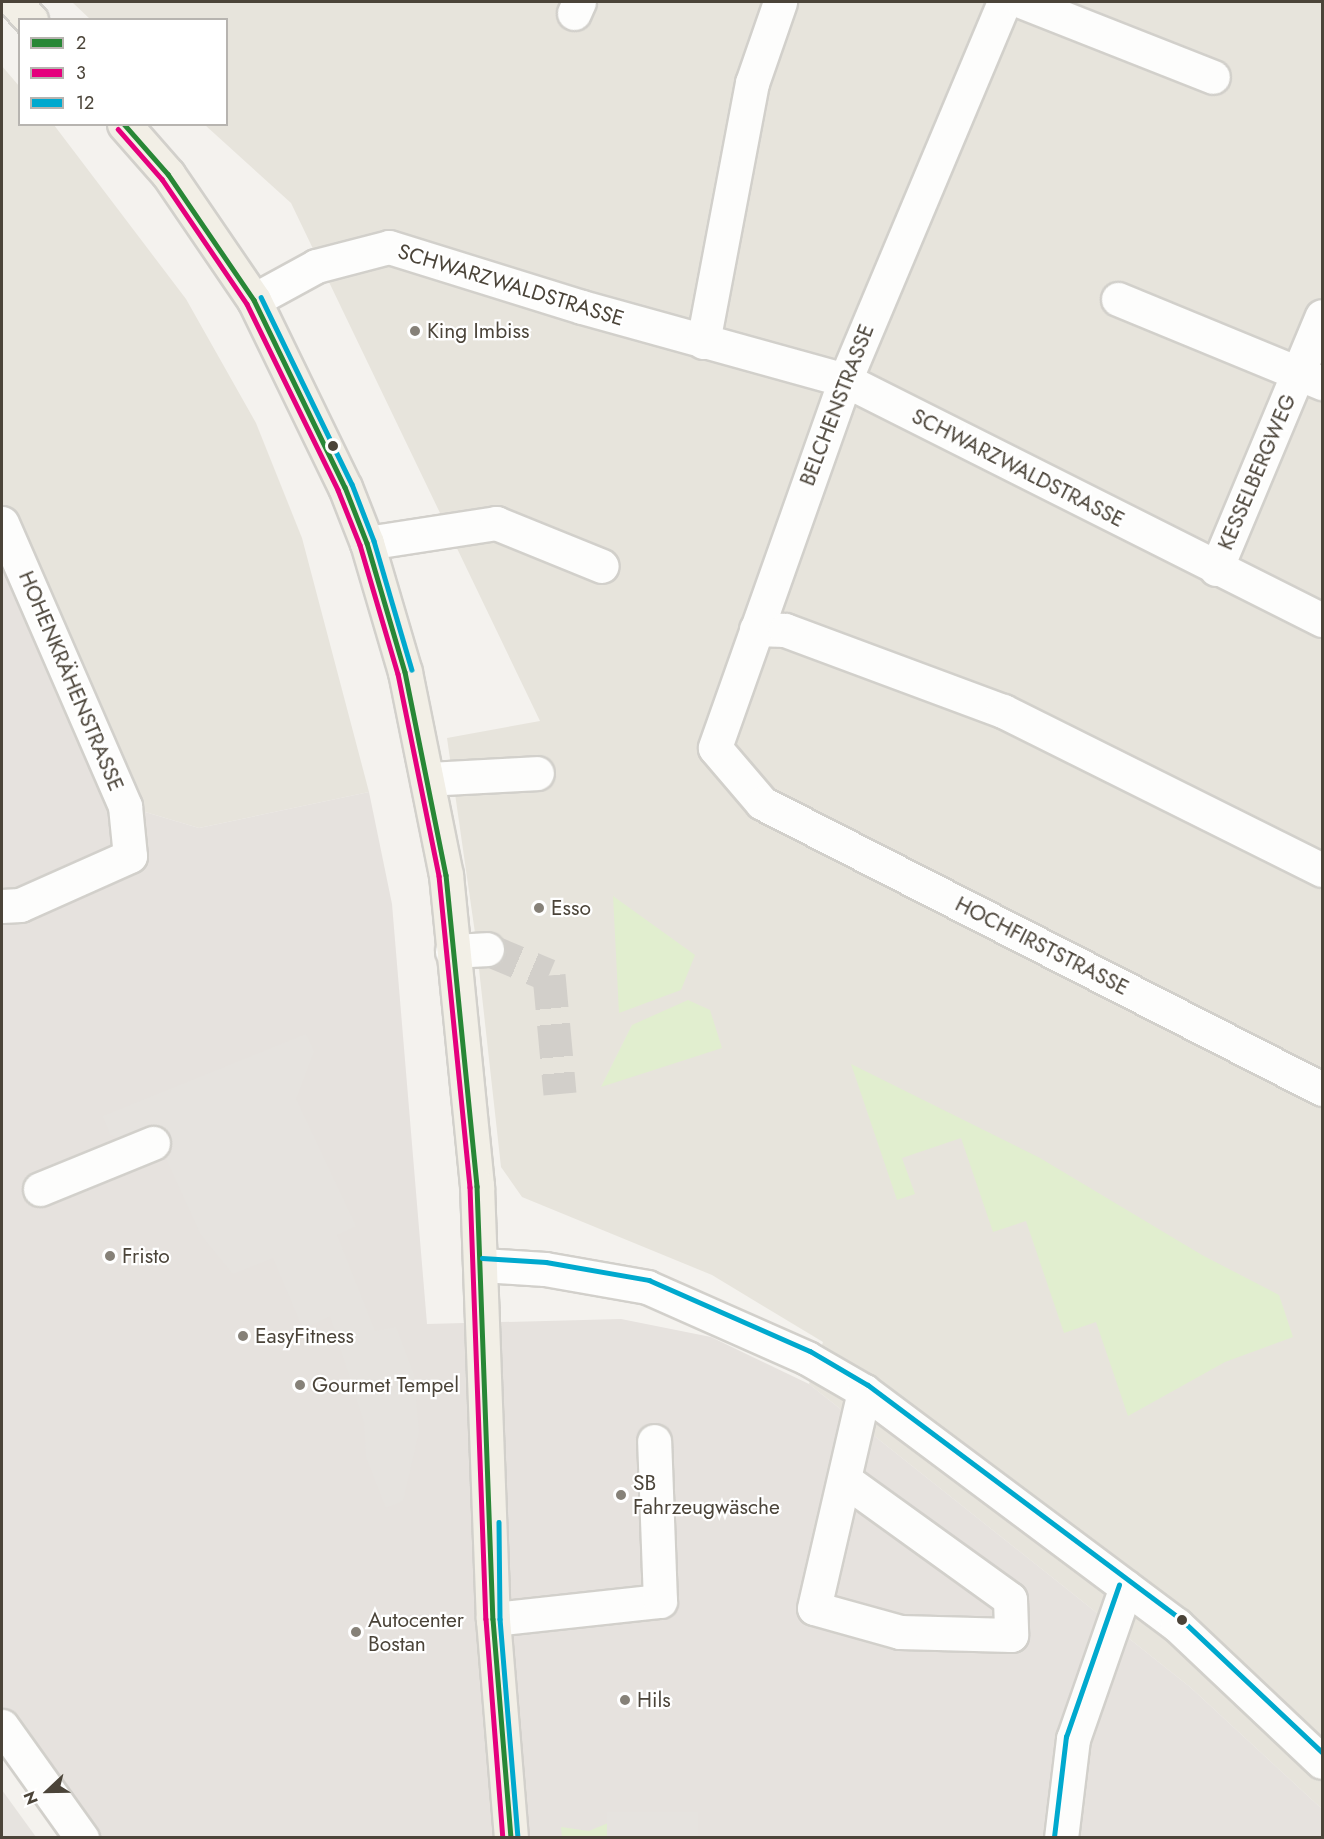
<!DOCTYPE html>
<html>
<head>
<meta charset="utf-8">
<style>
	body { margin:0 }
	#map { position:relative; width:1324px; height:1839px; overflow:hidden; background:#f4f2ee; font-family:Jost,sans-serif }
	div>[style] { position:absolute }
	.residential>* { inset:0; background:#e7e4dc }
	.industrial>* { inset:0; background:#e6e2de }
	.green>* { inset:0; background:#e1eecf }
	.parking>* { inset:0; background:#e6e3df; transform-origin:0 0 }
	.minor-tunnel>* { height:33px; margin-top:-16.5px; transform-origin:0; background:repeating-linear-gradient(90deg,#d2cfca 0 33px,transparent 0 49px) }
	.roads { filter:drop-shadow(2px 0 #d2d0cb) drop-shadow(-2px 0 #d2d0cb) drop-shadow(0 2px #d2d0cb) drop-shadow(0 -2px #d2d0cb) }
	.minor>* { height:33px; margin:-16.5px; padding:0 16.5px; transform-origin:16.5px; border-radius:16.5px; background:#fdfdfc }
	.major>* { height:33px; margin:-16.5px; padding:0 16.5px; transform-origin:16.5px; border-radius:16.5px; background:#f2efe6 }
	.bus-1>* { height:4.5px; margin:-2.25px; padding:0 2.25px; transform-origin:2.25px; border-radius:2.25px; background:#288736 }
	.bus-2>* { height:4.5px; margin:-2.25px; padding:0 2.25px; transform-origin:2.25px; border-radius:2.25px; background:#e5007d }
	.bus-3>* { height:4.5px; margin:-2.25px; padding:0 2.25px; transform-origin:2.25px; border-radius:2.25px; background:#00a9ce }
	.dots>* { width:16px; height:16px; translate:-50% -50%; box-sizing:border-box; border:3px solid #fff; border-radius:50% }
	span { translate:-50% -50%; white-space:nowrap; text-align:center; line-height:1.15; -webkit-text-stroke:4.5px #fff; paint-order:stroke }
	.street-label { font-size:21px; color:#4b4439 }
	.poi-label { font-size:21px; color:#4b4439 }
	.left { translate:0 -50%; text-align:left }
	.frame { position:absolute; inset:0; border:3px solid #4b4439; pointer-events:none }
	.legend { position:absolute; left:18px; top:18px; width:210px; height:108px; box-sizing:border-box; background:#fff; border:2px solid #b7b4b0; margin:0; padding:8px 10px; list-style:none; font-size:18px; color:#4b4439 }
	.legend li { display:flex; align-items:center; gap:12px; height:30px }
	.legend b { width:30px; border:2px solid #b7b4b0 }
	.north { position:absolute; left:18px; top:1761px; width:60px; height:60px; -webkit-text-stroke:4px #fff; paint-order:stroke; rotate:248deg; font-size:16px; font-weight:700; line-height:24px; text-align:center; color:#4b4439 }
	.north::after { content:''; display:block; margin:auto; width:21px; height:27px; background:#4b4439; clip-path:polygon(50% 0,100% 100%,50% 72%,0 100%) }
</style>
</head>
<body>
<div id="map">
	<div class="residential">
		<i style="clip-path:polygon(72px 2px,1322px 2px,1322px 1809px,1190px 1687px,809px 1384px,823px 1342px,712px 1275px,522px 1197px,501px 1167px,475px 933px,447px 738px,540px 721px,291px 203px,205px 125px,226px 124px,226px 20px,90px 19px)"></i>
		<i style="clip-path:polygon(2px 66px,19px 86px,20px 124px,54px 125px,186px 299px,256px 423px,302px 538px,369px 792px,199px 828px,125px 806px,2px 523px)"></i>
	</div>
	<div class="industrial">
		<i style="clip-path:polygon(2px 523px,125px 806px,199px 828px,369px 792px,392px 904px,427px 1324px,621px 1319px,711px 1337px,809px 1384px,1190px 1687px,1322px 1809px,1322px 1837px,72px 1837px,2px 1743px)"></i>
	</div>
	<div class="green">
		<i style="clip-path:polygon(613px 896px,695px 955px,681px 990px,619px 1013px)"></i>
		<i style="clip-path:polygon(688px 1000px,710px 1010px,722px 1048px,601px 1087px,632px 1025px)"></i>
		<i style="clip-path:polygon(851px 1064px,1040px 1158px,1202px 1255px,1279px 1295px,1293px 1337px,1225px 1362px,1128px 1416px,1096px 1322px,1064px 1333px,1026px 1221px,993px 1232px,961px 1138px,902px 1158px,915px 1194px,897px 1200px)"></i>
		<i style="clip-path:polygon(608px 1823px,608px 1837px,562px 1837px,561px 1827px,589px 1831px)"></i>
	</div>
	<div class="parking">
		<i style="clip-path:polygon(306px 1034px,314px 1051px,296px 1099px,356px 1226px,337px 1235px,375px 1331px,396px 1327px,414px 1375px,419px 1432px,403px 1501px,386px 1508px,366px 1457px,364px 1422px,330px 1316px,303px 1329px,273px 1258px,233px 1274px,201px 1235px,164px 1154px,110px 1135px,103px 1116px)"></i>
		<i style="clip-path:polygon(2px 1790px,36px 1837px,2px 1837px)"></i>
		<i style="left:698px;top:1812px;width:25px;height:91px;rotate:90deg"></i>
	</div>
	<div class="minor-tunnel">
		<i style="left:487px;top:949px;width:67px;rotate:22.8deg"></i>
		<i style="left:549px;top:975px;width:119px;rotate:84.7deg"></i>
	</div>
	<div class="roads">
		<div class="minor">
			<i style="left:1004px;top:2px;width:410px;rotate:112.8deg"></i>
			<i style="left:845px;top:380px;width:390px;rotate:109.5deg"></i>
			<i style="left:715px;top:748px;width:72px;rotate:49.5deg"></i>
			<i style="left:762px;top:803px;width:629px;rotate:27.05deg"></i>
			<i style="left:1023px;top:2px;width:204px;rotate:21.5deg"></i>
			<i style="left:574px;top:13px;width:12px;rotate:-66deg"></i>
			<i style="left:1118px;top:299px;width:221px;rotate:22.4deg"></i>
			<i style="left:254px;top:300px;width:71px;rotate:-28.7deg"></i>
			<i style="left:316px;top:266px;width:75px;rotate:-14.6deg"></i>
			<i style="left:389px;top:247px;width:202px;rotate:17.3deg"></i>
			<i style="left:582px;top:307px;width:273px;rotate:15.5deg"></i>
			<i style="left:845px;top:380px;width:534px;rotate:26.71deg"></i>
			<i style="left:703px;top:342px;width:264px;rotate:-79.3deg"></i>
			<i style="left:752px;top:83px;width:86px;rotate:-70.9deg"></i>
			<i style="left:2px;top:523px;width:309px;rotate:66.5deg"></i>
			<i style="left:125px;top:806px;width:50px;rotate:84.3deg"></i>
			<i style="left:130px;top:856px;width:120px;rotate:156deg"></i>
			<i style="left:20px;top:905px;width:18px;rotate:177deg"></i>
			<i style="left:367px;top:543px;width:131px;rotate:-8.8deg"></i>
			<i style="left:496px;top:523px;width:114px;rotate:22.1deg"></i>
			<i style="left:1216px;top:569px;width:274px;rotate:-67.3deg"></i>
			<i style="left:756px;top:629px;width:29px;rotate:2deg"></i>
			<i style="left:785px;top:630px;width:233px;rotate:20.4deg"></i>
			<i style="left:1003px;top:711px;width:356px;rotate:26.5deg"></i>
			<i style="left:427px;top:779px;width:110px;rotate:-3.1deg"></i>
			<i style="left:452px;top:951px;width:35px;rotate:-3deg"></i>
			<i style="left:40px;top:1189px;width:122px;rotate:-22.2deg"></i>
			<i style="left:482px;top:1265px;width:63px;rotate:3.6deg"></i>
			<i style="left:545px;top:1269px;width:104px;rotate:10deg"></i>
			<i style="left:647px;top:1287px;width:175px;rotate:23.9deg"></i>
			<i style="left:807px;top:1358px;width:66px;rotate:30.1deg"></i>
			<i style="left:864px;top:1391px;width:391px;rotate:36.8deg"></i>
			<i style="left:1177px;top:1625px;width:199px;rotate:43.4deg"></i>
			<i style="left:845px;top:1480px;width:203px;rotate:35.8deg"></i>
			<i style="left:1010px;top:1599px;width:36px;rotate:88deg"></i>
			<i style="left:1011px;top:1635px;width:111px;rotate:-178.5deg"></i>
			<i style="left:900px;top:1632px;width:89px;rotate:-164.4deg"></i>
			<i style="left:814px;top:1608px;width:223px;rotate:-77deg"></i>
			<i style="left:493px;top:1619px;width:168px;rotate:-6.2deg"></i>
			<i style="left:660px;top:1601px;width:160px;rotate:-92.1deg"></i>
			<i style="left:2px;top:1726px;width:138px;rotate:54.5deg"></i>
			<i style="left:1061px;top:1838px;width:100px;rotate:-83.1deg"></i>
			<i style="left:1073px;top:1739px;width:161px;rotate:-70.8deg"></i>
		</div>
		<div class="major">
			<i style="left:15px;top:2px;width:24px;rotate:48deg"></i>
			<i style="left:124px;top:124px;width:67px;rotate:48.7deg"></i>
			<i style="left:168px;top:174px;width:153px;rotate:55.7deg"></i>
			<i style="left:254px;top:300px;width:208px;rotate:64.1deg"></i>
			<i style="left:345px;top:487px;width:60px;rotate:68.6deg"></i>
			<i style="left:367px;top:543px;width:134px;rotate:73.6deg"></i>
			<i style="left:405px;top:672px;width:207px;rotate:78.6deg"></i>
			<i style="left:446px;top:875px;width:313px;rotate:84.3deg"></i>
			<i style="left:477px;top:1186px;width:433px;rotate:87.9deg"></i>
			<i style="left:493px;top:1619px;width:220px;rotate:85.3deg"></i>
		</div>
	</div>
	<div class="bus-1">
		<i style="left:124px;top:124px;width:67px;rotate:48.7deg"></i>
		<i style="left:168px;top:174px;width:153px;rotate:55.7deg"></i>
		<i style="left:254px;top:300px;width:208px;rotate:64.1deg"></i>
		<i style="left:345px;top:487px;width:60px;rotate:68.6deg"></i>
		<i style="left:367px;top:543px;width:134px;rotate:73.6deg"></i>
		<i style="left:405px;top:672px;width:207px;rotate:78.6deg"></i>
		<i style="left:446px;top:875px;width:313px;rotate:84.3deg"></i>
		<i style="left:477px;top:1186px;width:433px;rotate:87.9deg"></i>
		<i style="left:493px;top:1619px;width:220px;rotate:85.3deg"></i>
	</div>
	<div class="bus-2">
		<i style="left:118px;top:129px;width:67px;rotate:48.7deg"></i>
		<i style="left:162px;top:179px;width:151px;rotate:55.8deg"></i>
		<i style="left:247px;top:304px;width:207px;rotate:63.9deg"></i>
		<i style="left:338px;top:490px;width:59px;rotate:68.2deg"></i>
		<i style="left:360px;top:545px;width:134px;rotate:73.6deg"></i>
		<i style="left:398px;top:674px;width:206px;rotate:78.5deg"></i>
		<i style="left:439px;top:876px;width:313px;rotate:84.3deg"></i>
		<i style="left:470px;top:1187px;width:432px;rotate:87.9deg"></i>
		<i style="left:486px;top:1619px;width:220px;rotate:85.6deg"></i>
	</div>
	<div class="bus-3">
		<i style="left:261px;top:297px;width:208px;rotate:64.1deg"></i>
		<i style="left:352px;top:484px;width:61px;rotate:68.9deg"></i>
		<i style="left:374px;top:541px;width:134px;rotate:73.6deg"></i>
		<i style="left:482px;top:1258px;width:64px;rotate:3.6deg"></i>
		<i style="left:546px;top:1262px;width:105px;rotate:9.9deg"></i>
		<i style="left:649px;top:1280px;width:176px;rotate:23.8deg"></i>
		<i style="left:810px;top:1351px;width:67px;rotate:30.4deg"></i>
		<i style="left:868px;top:1385px;width:391px;rotate:36.8deg"></i>
		<i style="left:1181px;top:1619px;width:194px;rotate:43.3deg"></i>
		<i style="left:499px;top:1522px;width:97px;rotate:89.4deg"></i>
		<i style="left:500px;top:1619px;width:219px;rotate:85.3deg"></i>
		<i style="left:1054px;top:1837px;width:101px;rotate:-83.2deg"></i>
		<i style="left:1066px;top:1737px;width:161px;rotate:-70.8deg"></i>
	</div>
	<div class="dots">
		<i style="left:415px;top:331px;background:#868178"></i>
		<i style="left:333px;top:446px;background:#4b4439"></i>
		<i style="left:539px;top:908px;background:#868178"></i>
		<i style="left:110px;top:1256px;background:#868178"></i>
		<i style="left:243px;top:1336px;background:#868178"></i>
		<i style="left:300px;top:1385px;background:#868178"></i>
		<i style="left:621px;top:1495px;background:#868178"></i>
		<i style="left:1182px;top:1620px;background:#4b4439"></i>
		<i style="left:356px;top:1632px;background:#868178"></i>
		<i style="left:625px;top:1700px;background:#868178"></i>
	</div>
	<div class="street-label">
		<span style="left:511px;top:285px;rotate:17deg">SCHWARZWALDSTRASSE</span>
		<span style="left:837px;top:405px;rotate:-69deg">BELCHENSTRASSE</span>
		<span style="left:1018px;top:468px;rotate:27deg">SCHWARZWALDSTRASSE</span>
		<span style="left:1257px;top:472px;rotate:-67deg">KESSELBERGWEG</span>
		<span style="left:71px;top:681px;rotate:67deg">HOHENKRÄHENSTRASSE</span>
		<span style="left:1042px;top:946px;rotate:27deg">HOCHFIRSTSTRASSE</span>
	</div>
	<div class="poi-label">
		<span class="left" style="left:427px;top:331px">King Imbiss</span>
		<span class="left" style="left:551px;top:908px">Esso</span>
		<span class="left" style="left:122px;top:1256px">Fristo</span>
		<span class="left" style="left:255px;top:1336px">EasyFitness</span>
		<span class="left" style="left:312px;top:1385px">Gourmet Tempel</span>
		<span class="left" style="left:633px;top:1495px">SB<br>Fahrzeugwäsche</span>
		<span class="left" style="left:368px;top:1632px">Autocenter<br>Bostan</span>
		<span class="left" style="left:637px;top:1700px">Hils</span>
	</div>
	<div class="frame"></div>
	<ul class="legend">
	<li><b style="height:8px;background:#288736"></b>2</li>
	<li><b style="height:8px;background:#e5007d"></b>3</li>
	<li><b style="height:8px;background:#00a9ce"></b>12</li>
	</ul>
	<div class="north">N</div>
</div>
</body>
</html>
